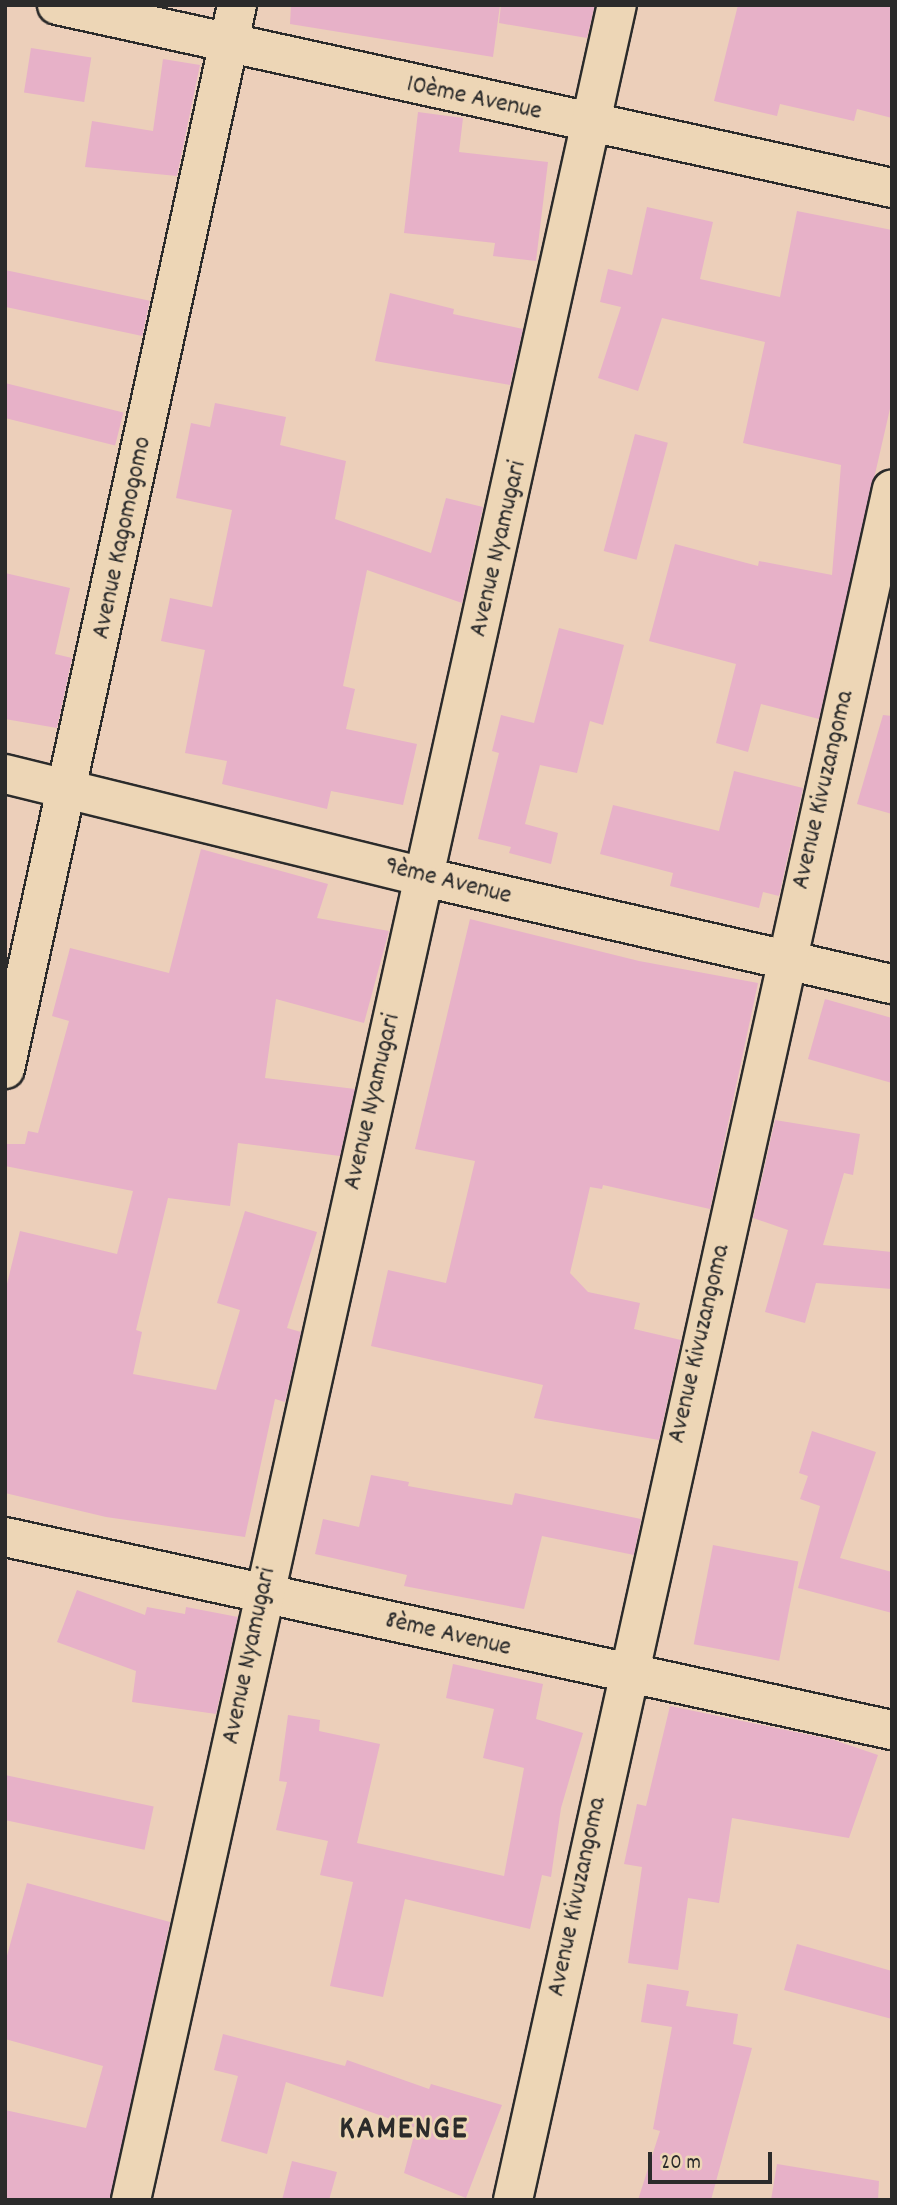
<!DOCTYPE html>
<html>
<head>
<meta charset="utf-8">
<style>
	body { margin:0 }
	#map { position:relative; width:897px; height:2205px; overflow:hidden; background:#eccfba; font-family:Dekko,sans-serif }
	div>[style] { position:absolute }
	.building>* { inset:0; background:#e7b1c8; transform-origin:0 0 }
	.roads { filter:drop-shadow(2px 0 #2b2b2b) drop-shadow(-2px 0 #2b2b2b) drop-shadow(0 2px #2b2b2b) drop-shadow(0 -2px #2b2b2b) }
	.street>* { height:38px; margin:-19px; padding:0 19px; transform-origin:19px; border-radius:19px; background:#edd6b6 }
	span { translate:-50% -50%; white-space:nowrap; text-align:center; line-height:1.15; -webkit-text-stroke:5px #edd6b6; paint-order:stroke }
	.street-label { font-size:26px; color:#2b2b2b }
	.district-label { font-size:33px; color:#2b2b2b; font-weight:700; letter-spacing:2px }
	.frame { position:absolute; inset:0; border:7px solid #2b2b2b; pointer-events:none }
	.scale { position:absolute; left:648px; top:2152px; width:124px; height:32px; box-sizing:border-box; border:4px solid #2b2b2b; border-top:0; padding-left:9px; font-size:21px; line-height:24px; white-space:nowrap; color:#2b2b2b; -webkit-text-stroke:5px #edd6b6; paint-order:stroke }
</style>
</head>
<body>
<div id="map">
	<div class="building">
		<i style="clip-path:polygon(291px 5px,500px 5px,493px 57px,290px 24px)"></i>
		<i style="clip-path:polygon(501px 5px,595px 5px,587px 38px,499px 23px)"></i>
		<i style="clip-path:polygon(738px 5px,892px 5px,892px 118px,857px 109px,854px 121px,780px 104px,777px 116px,714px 101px)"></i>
		<i style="left:31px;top:48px;width:61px;height:45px;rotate:9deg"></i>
		<i style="clip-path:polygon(163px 59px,200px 65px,177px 176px,85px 167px,92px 121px,153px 131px)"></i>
		<i style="clip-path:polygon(418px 112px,463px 118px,459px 152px,548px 162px,536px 261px,493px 256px,495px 243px,404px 233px)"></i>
		<i style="clip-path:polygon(647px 207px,713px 222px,700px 279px,780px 297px,797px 211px,892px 230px,892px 400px,819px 719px,761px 704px,748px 752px,716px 743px,736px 664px,649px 641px,675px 544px,758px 566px,759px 561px,832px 575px,841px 465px,743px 443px,765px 342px,662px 318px,638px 391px,598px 378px,621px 307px,600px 302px,608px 269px,632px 275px)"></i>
		<i style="left:5px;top:270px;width:148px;height:36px;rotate:12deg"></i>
		<i style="clip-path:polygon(390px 293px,454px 309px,453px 314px,523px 329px,510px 385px,375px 361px)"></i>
		<i style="left:5px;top:383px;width:122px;height:34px;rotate:14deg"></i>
		<i style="clip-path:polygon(215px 403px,286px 417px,280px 445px,346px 461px,335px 519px,431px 553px,446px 498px,483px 507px,462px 603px,367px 570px,343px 686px,355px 689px,346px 729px,417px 744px,403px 805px,331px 791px,327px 809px,222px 784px,227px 761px,185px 753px,205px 650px,161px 641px,170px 598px,212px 607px,232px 510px,176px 498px,191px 423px,210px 427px)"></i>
		<i style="left:635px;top:434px;width:34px;height:121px;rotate:15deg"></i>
		<i style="clip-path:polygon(5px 573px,70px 588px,55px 654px,72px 658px,57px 728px,5px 719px)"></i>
		<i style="clip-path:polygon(559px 628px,624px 645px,603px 725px,590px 721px,577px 773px,540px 765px,525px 824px,558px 833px,551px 864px,509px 853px,511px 847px,478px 839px,499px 753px,492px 751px,501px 715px,534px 723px)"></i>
		<i style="clip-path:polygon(883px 715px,892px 716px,892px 814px,857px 804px)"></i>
		<i style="clip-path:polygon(734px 771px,803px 788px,779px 896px,763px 892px,759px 908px,670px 886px,673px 873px,600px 854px,613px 805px,719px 831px)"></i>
		<i style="clip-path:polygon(201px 849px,328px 884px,317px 918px,389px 931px,364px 1023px,276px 999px,265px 1078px,355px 1089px,340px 1156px,238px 1143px,230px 1206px,168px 1198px,136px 1330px,142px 1332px,133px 1374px,216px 1390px,240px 1310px,217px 1303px,245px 1211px,317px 1232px,287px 1328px,301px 1332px,285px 1402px,275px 1399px,245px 1537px,106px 1517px,5px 1493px,5px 1292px,20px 1231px,117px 1254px,133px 1191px,5px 1166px,5px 1144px,25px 1144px,28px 1131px,38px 1133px,69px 1021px,52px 1016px,70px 948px,169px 973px)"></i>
		<i style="clip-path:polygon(470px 919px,639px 961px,758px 983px,710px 1209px,603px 1185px,602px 1189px,590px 1187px,575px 1252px,570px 1273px,588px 1292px,640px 1303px,634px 1329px,681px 1340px,659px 1440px,534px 1418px,543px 1385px,371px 1346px,388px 1270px,446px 1283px,475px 1161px,415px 1149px)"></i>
		<i style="clip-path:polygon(825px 999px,892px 1018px,892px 1083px,808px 1059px)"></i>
		<i style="clip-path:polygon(775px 1120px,860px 1134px,853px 1175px,844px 1173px,823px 1245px,892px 1252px,892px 1289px,816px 1283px,805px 1323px,765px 1312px,788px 1230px,753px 1218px)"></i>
		<i style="clip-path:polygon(812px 1431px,876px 1452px,840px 1558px,892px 1572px,892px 1613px,798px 1588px,820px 1506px,800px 1499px,808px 1476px,799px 1473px)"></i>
		<i style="clip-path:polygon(371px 1475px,409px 1482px,408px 1486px,512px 1505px,515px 1493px,641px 1519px,634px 1555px,542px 1536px,524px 1609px,404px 1586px,407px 1575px,315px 1554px,323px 1519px,359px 1527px)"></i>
		<i style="left:713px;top:1545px;width:87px;height:101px;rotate:11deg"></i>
		<i style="clip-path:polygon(77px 1590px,145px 1615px,147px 1607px,185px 1614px,186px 1607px,238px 1617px,216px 1714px,132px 1702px,136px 1671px,57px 1642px)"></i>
		<i style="clip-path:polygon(453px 1664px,543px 1684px,536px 1719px,583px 1733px,561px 1808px,551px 1877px,542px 1875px,530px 1929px,405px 1899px,383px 1997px,330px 1986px,353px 1882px,320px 1875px,328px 1841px,276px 1830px,287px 1782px,279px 1781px,288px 1715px,320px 1720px,319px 1731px,380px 1744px,357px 1843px,504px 1876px,524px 1768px,483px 1758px,494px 1709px,446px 1698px)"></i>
		<i style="clip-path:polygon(670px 1706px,834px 1740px,878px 1755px,849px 1838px,732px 1818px,719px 1903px,688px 1898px,678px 1970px,628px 1963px,642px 1867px,624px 1864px,637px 1804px,646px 1806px)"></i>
		<i style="left:5px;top:1775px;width:152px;height:44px;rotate:12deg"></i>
		<i style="clip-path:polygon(27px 1883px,170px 1922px,110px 2200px,5px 2200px,5px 2110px,86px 2128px,103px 2066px,5px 2039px,5px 1963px)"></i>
		<i style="clip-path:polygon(797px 1944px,892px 1971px,892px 2019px,784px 1990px)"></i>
		<i style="clip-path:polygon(647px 1984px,689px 1991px,686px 2006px,738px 2014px,733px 2044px,752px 2048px,711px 2200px,638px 2200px,660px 2131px,653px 2129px,672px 2027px,641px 2022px)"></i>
		<i style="clip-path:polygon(223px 2034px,345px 2066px,347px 2060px,429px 2089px,431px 2084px,502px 2105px,466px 2198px,404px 2173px,416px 2128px,286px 2082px,267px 2154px,221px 2141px,238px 2076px,214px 2070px)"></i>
		<i style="clip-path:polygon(292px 2161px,337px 2172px,329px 2200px,282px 2200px)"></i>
		<i style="clip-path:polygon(777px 2164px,879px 2181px,878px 2200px,771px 2200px)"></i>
	</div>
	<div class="roads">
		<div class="street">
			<i style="left:57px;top:5px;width:855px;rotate:12.36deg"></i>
			<i style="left:5px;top:774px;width:431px;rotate:13.8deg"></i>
			<i style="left:424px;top:877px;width:480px;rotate:12.9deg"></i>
			<i style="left:5px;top:1069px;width:1089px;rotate:-77.7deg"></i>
			<i style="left:5px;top:1537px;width:908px;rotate:12.28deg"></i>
			<i style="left:131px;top:2200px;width:2248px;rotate:-77.52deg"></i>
			<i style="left:513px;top:2200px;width:1752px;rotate:-77.51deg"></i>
		</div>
	</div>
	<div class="street-label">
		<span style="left:474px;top:99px;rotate:12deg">10ème Avenue</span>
		<span style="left:123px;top:538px;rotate:-78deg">Avenue Kagomogomo</span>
		<span style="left:499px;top:549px;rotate:-77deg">Avenue Nyamugari</span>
		<span style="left:824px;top:790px;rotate:-77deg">Avenue Kivuzangoma</span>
		<span style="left:448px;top:882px;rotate:14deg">9ème Avenue</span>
		<span style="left:373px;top:1102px;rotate:-77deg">Avenue Nyamugari</span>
		<span style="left:700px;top:1344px;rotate:-77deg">Avenue Kivuzangoma</span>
		<span style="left:448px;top:1635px;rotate:13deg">8ème Avenue</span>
		<span style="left:250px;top:1656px;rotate:-78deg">Avenue Nyamugari</span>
		<span style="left:578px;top:1897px;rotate:-78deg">Avenue Kivuzangoma</span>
	</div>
	<div class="district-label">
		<span style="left:404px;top:2131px">KAMENGE</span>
	</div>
	<div class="frame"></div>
	<div class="scale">20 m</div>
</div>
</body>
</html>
